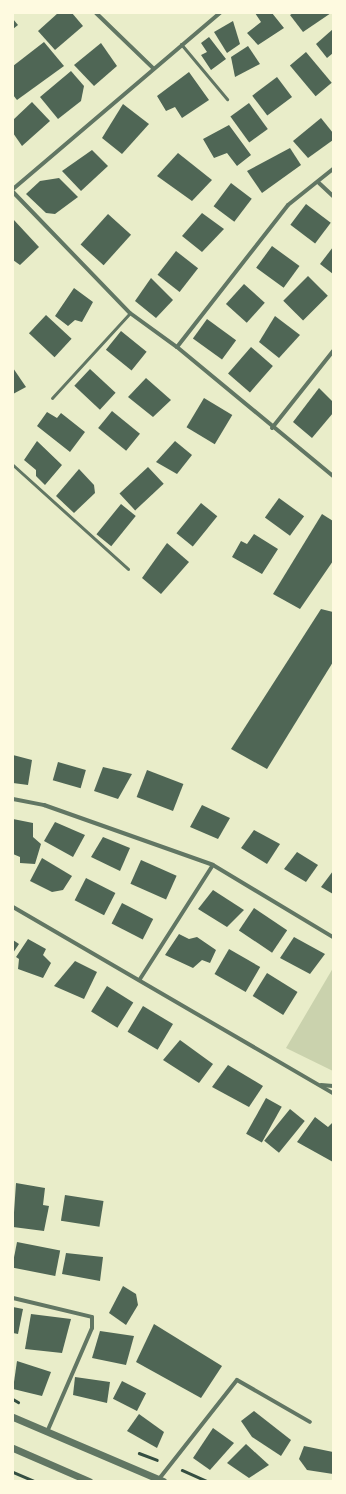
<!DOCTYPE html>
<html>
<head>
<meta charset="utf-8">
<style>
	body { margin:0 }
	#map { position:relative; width:346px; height:1494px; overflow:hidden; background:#e9edc9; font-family:Manrope,sans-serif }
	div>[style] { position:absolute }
	.green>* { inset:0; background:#cad2ad }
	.building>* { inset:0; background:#4f6655; transform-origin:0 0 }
	.path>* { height:2.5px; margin:-1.25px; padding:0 1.25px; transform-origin:1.25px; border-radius:1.25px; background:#344e41 }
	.service>* { height:3px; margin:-1.5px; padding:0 1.5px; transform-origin:1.5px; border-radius:1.5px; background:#617663 }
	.minor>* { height:4px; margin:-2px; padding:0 2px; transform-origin:2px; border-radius:2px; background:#617663 }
	.tertiary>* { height:7px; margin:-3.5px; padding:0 3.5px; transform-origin:3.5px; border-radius:3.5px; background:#617663 }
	span { translate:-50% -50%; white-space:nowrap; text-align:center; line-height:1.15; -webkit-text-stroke:4px #fefae0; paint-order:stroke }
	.frame { position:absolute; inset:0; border:14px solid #fefae0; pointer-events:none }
</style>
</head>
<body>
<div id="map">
	<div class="green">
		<i style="clip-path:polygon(333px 968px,333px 1071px,286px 1048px)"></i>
	</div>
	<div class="building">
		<i style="clip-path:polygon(58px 13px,72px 13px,83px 26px,55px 50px,38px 31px)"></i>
		<i style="clip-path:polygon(255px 13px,272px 13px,284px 28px,258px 45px,247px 33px,261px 22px)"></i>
		<i style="clip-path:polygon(293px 13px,331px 13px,303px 32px,290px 15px)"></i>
		<i style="clip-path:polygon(13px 19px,18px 25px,13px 29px)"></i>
		<i style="clip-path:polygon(233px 21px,240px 44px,227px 53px,214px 32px)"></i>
		<i style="clip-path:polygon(333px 29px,333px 53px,327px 58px,316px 44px)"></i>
		<i style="clip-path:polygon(209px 37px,226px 59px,211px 70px,201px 55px,207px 52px,201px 43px)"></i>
		<i style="clip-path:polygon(44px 42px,64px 66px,17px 100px,13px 95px,13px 66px)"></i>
		<i style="clip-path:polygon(101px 43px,117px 66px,94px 86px,74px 65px)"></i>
		<i style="clip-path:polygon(248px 46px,260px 64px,235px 77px,231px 57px)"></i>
		<i style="left:306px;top:52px;width:40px;height:21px;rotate:50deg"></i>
		<i style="clip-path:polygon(71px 71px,84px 86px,81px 101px,58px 119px,40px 97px)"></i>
		<i style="clip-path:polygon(189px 72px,209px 100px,182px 118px,175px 107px,166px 111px,157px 96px)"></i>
		<i style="left:277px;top:77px;width:25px;height:31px;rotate:53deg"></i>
		<i style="clip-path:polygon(32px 102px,50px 121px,22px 146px,13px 133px,13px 120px)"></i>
		<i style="left:249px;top:103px;width:32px;height:23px;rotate:54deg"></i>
		<i style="clip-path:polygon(123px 104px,149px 124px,122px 154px,102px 138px)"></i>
		<i style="clip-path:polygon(321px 118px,333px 133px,333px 140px,308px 158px,293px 141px)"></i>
		<i style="clip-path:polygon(229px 125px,251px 155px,237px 166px,227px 153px,214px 158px,203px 139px)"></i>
		<i style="clip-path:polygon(290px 148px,301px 165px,262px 193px,247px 171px)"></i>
		<i style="clip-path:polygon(92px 150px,108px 166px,81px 191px,62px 171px)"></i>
		<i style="clip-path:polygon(178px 153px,212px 180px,192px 201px,157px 176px)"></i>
		<i style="clip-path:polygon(59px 178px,78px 197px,55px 214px,46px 213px,26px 194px,40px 181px)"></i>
		<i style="left:231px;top:183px;width:26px;height:29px;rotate:37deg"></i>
		<i style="left:306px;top:204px;width:31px;height:26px;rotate:37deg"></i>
		<i style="clip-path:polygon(202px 213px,224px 229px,202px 252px,182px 236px)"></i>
		<i style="left:108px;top:214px;width:31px;height:41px;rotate:42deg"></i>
		<i style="clip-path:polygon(13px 219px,39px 247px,20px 265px,13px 260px)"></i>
		<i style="left:272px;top:246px;width:34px;height:27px;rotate:36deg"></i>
		<i style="clip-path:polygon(333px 247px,333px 274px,320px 264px)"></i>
		<i style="left:176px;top:251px;width:28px;height:30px;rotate:38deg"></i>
		<i style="left:308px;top:276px;width:28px;height:35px;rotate:45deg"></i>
		<i style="clip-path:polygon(151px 278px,173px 300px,156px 318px,135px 301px)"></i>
		<i style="left:244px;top:284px;width:28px;height:27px;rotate:42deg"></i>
		<i style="clip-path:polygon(74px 288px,93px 302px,82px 322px,75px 320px,68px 326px,55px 316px)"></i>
		<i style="left:46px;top:315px;width:35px;height:25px;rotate:43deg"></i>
		<i style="clip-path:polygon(275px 316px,300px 335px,279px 358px,259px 342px)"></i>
		<i style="left:207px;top:319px;width:36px;height:24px;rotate:36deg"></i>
		<i style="left:121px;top:331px;width:33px;height:24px;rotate:39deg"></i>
		<i style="left:251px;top:347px;width:29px;height:35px;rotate:41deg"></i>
		<i style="clip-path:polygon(13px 368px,26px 387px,13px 394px)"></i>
		<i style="left:90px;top:369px;width:35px;height:23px;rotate:43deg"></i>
		<i style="clip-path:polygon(146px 378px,171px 400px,153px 417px,128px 397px)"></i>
		<i style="clip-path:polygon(319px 388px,333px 402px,333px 413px,312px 438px,293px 422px)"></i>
		<i style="left:204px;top:398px;width:33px;height:34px;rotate:31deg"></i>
		<i style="left:112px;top:411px;width:36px;height:22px;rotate:39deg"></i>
		<i style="clip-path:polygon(47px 412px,57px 418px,61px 413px,85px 432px,70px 452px,37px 426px)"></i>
		<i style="clip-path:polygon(37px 441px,62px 465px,45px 485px,36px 476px,36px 470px,24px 460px)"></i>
		<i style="clip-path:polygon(175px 441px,192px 455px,177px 474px,156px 462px)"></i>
		<i style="left:148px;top:467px;width:23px;height:39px;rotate:47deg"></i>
		<i style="clip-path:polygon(79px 469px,94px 485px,95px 493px,74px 513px,56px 496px)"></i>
		<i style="left:279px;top:498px;width:31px;height:24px;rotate:36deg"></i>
		<i style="left:201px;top:503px;width:21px;height:39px;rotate:39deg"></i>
		<i style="left:121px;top:504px;width:19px;height:39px;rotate:39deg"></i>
		<i style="clip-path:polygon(322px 514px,333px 521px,333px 561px,300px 609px,273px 594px)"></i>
		<i style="clip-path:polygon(254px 534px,278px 549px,262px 574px,232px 557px,241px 541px,247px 544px)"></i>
		<i style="clip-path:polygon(167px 543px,189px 562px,161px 594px,142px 578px)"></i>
		<i style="clip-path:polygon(321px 609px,333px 612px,333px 662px,267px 769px,231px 749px)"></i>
		<i style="clip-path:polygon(13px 755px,32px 760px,28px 785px,13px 783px)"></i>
		<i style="left:58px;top:762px;width:29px;height:19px;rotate:16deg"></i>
		<i style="clip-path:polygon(103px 767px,132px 774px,118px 799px,94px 791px)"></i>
		<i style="left:147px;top:770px;width:39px;height:29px;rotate:21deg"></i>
		<i style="clip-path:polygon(202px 805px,230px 818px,218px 839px,190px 827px)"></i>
		<i style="clip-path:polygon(13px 819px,33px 823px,33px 837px,41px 844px,35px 864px,20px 863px,20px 857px,13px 854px)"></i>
		<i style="clip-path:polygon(55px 822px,85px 835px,73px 857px,44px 841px)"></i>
		<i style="clip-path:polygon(254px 830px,280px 844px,267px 864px,241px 848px)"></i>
		<i style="clip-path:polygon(103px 837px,130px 848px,120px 871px,91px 857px)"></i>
		<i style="clip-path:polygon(297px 852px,318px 865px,306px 882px,284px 869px)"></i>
		<i style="clip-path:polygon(42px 858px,72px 876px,63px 890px,52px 892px,30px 881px)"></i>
		<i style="left:141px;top:860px;width:39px;height:26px;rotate:24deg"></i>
		<i style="clip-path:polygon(333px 871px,333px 894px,321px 887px)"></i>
		<i style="left:86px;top:878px;width:33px;height:25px;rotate:27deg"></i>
		<i style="clip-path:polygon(213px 890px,244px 910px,227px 927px,198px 909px)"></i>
		<i style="left:122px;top:903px;width:35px;height:23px;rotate:27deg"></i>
		<i style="left:254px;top:908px;width:40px;height:27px;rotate:34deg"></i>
		<i style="clip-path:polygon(179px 934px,189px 939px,197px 937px,216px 950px,210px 963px,202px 960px,193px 968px,165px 955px)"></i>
		<i style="clip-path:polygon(294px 937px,325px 954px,310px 974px,280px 958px)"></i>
		<i style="clip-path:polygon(28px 939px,46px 949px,43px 955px,51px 963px,43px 978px,18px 969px,19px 959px,16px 957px)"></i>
		<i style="clip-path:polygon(13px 940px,19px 944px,13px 953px)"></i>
		<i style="left:229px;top:949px;width:36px;height:29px;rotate:30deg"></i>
		<i style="clip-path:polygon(75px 961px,97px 972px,84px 999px,54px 986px)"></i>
		<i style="left:267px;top:973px;width:36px;height:27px;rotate:32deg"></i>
		<i style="left:107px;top:986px;width:31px;height:30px;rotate:32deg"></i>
		<i style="left:143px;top:1006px;width:35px;height:30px;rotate:31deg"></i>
		<i style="clip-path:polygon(180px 1040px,213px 1064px,199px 1083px,163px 1060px)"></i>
		<i style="clip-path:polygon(228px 1065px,263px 1086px,249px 1107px,212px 1087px)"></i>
		<i style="left:266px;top:1098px;width:18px;height:41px;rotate:29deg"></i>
		<i style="left:290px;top:1109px;width:19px;height:41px;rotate:39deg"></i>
		<i style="clip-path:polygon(315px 1117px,328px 1127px,333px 1122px,333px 1162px,297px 1142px)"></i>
		<i style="clip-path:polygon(16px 1183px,45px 1188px,43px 1205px,49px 1206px,44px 1231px,13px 1227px)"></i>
		<i style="left:65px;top:1195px;width:39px;height:26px;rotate:9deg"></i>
		<i style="left:17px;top:1242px;width:44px;height:26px;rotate:11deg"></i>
		<i style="clip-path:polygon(66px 1253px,103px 1257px,100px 1281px,62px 1274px)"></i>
		<i style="clip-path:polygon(123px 1286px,136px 1294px,138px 1305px,126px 1325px,109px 1313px)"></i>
		<i style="clip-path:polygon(13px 1307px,23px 1309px,18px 1334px,13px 1333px)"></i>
		<i style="clip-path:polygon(31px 1314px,71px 1319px,62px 1353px,25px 1349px)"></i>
		<i style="clip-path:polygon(154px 1324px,222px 1366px,201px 1398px,136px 1362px)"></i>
		<i style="clip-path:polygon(100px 1331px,134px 1336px,126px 1365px,92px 1358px)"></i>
		<i style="clip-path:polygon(17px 1361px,51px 1372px,42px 1396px,13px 1389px)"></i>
		<i style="clip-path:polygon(75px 1377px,110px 1382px,107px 1403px,73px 1395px)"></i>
		<i style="left:122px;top:1381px;width:27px;height:20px;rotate:27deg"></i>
		<i style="clip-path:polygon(254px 1411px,291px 1440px,281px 1456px,252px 1437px,241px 1421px)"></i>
		<i style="clip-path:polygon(139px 1414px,164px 1432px,157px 1448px,127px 1431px)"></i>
		<i style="clip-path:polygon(213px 1428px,234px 1443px,210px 1470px,193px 1458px)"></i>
		<i style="clip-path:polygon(246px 1444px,269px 1465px,249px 1478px,227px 1463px)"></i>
		<i style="clip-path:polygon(304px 1446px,333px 1452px,333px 1474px,307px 1470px,299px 1459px)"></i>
	</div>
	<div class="path">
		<i style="left:13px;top:1399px;width:6px;rotate:31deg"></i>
		<i style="left:139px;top:1453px;width:19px;rotate:21deg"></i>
		<i style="left:182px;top:1470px;width:27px;rotate:24deg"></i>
		<i style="left:13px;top:1472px;width:23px;rotate:23deg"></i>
	</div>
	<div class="service">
		<i style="left:181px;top:44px;width:72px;rotate:50.1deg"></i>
		<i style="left:52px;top:398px;width:115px;rotate:-47.5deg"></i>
		<i style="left:13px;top:465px;width:155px;rotate:42.1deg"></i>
	</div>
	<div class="minor">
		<i style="left:96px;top:13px;width:79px;rotate:44deg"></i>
		<i style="left:319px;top:183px;width:19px;rotate:43deg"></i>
		<i style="left:13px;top:189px;width:272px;rotate:-40.4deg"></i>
		<i style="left:13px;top:192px;width:168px;rotate:46deg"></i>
		<i style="left:130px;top:313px;width:58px;rotate:35.9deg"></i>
		<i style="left:177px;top:347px;width:202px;rotate:39.6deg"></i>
		<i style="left:177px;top:347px;width:180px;rotate:-52deg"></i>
		<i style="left:288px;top:205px;width:58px;rotate:-38.7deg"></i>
		<i style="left:272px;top:428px;width:98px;rotate:-51.6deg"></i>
		<i style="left:13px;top:799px;width:32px;rotate:11deg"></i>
		<i style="left:44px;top:805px;width:179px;rotate:19.5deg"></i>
		<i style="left:213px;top:865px;width:140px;rotate:31deg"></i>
		<i style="left:13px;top:907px;width:370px;rotate:30.2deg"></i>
		<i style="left:140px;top:979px;width:135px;rotate:-57.4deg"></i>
		<i style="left:321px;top:1085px;width:12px;rotate:5deg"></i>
		<i style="left:13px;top:1298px;width:81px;rotate:13.5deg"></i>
		<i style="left:92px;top:1317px;width:11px;rotate:90deg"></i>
		<i style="left:92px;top:1328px;width:113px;rotate:113.4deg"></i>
		<i style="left:159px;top:1479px;width:126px;rotate:-51.8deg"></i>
		<i style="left:237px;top:1380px;width:84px;rotate:29.9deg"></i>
	</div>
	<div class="tertiary">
		<i style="left:13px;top:1417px;width:163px;rotate:23.1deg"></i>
		<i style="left:13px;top:1448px;width:83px;rotate:23.5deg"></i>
	</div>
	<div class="frame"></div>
</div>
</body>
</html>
